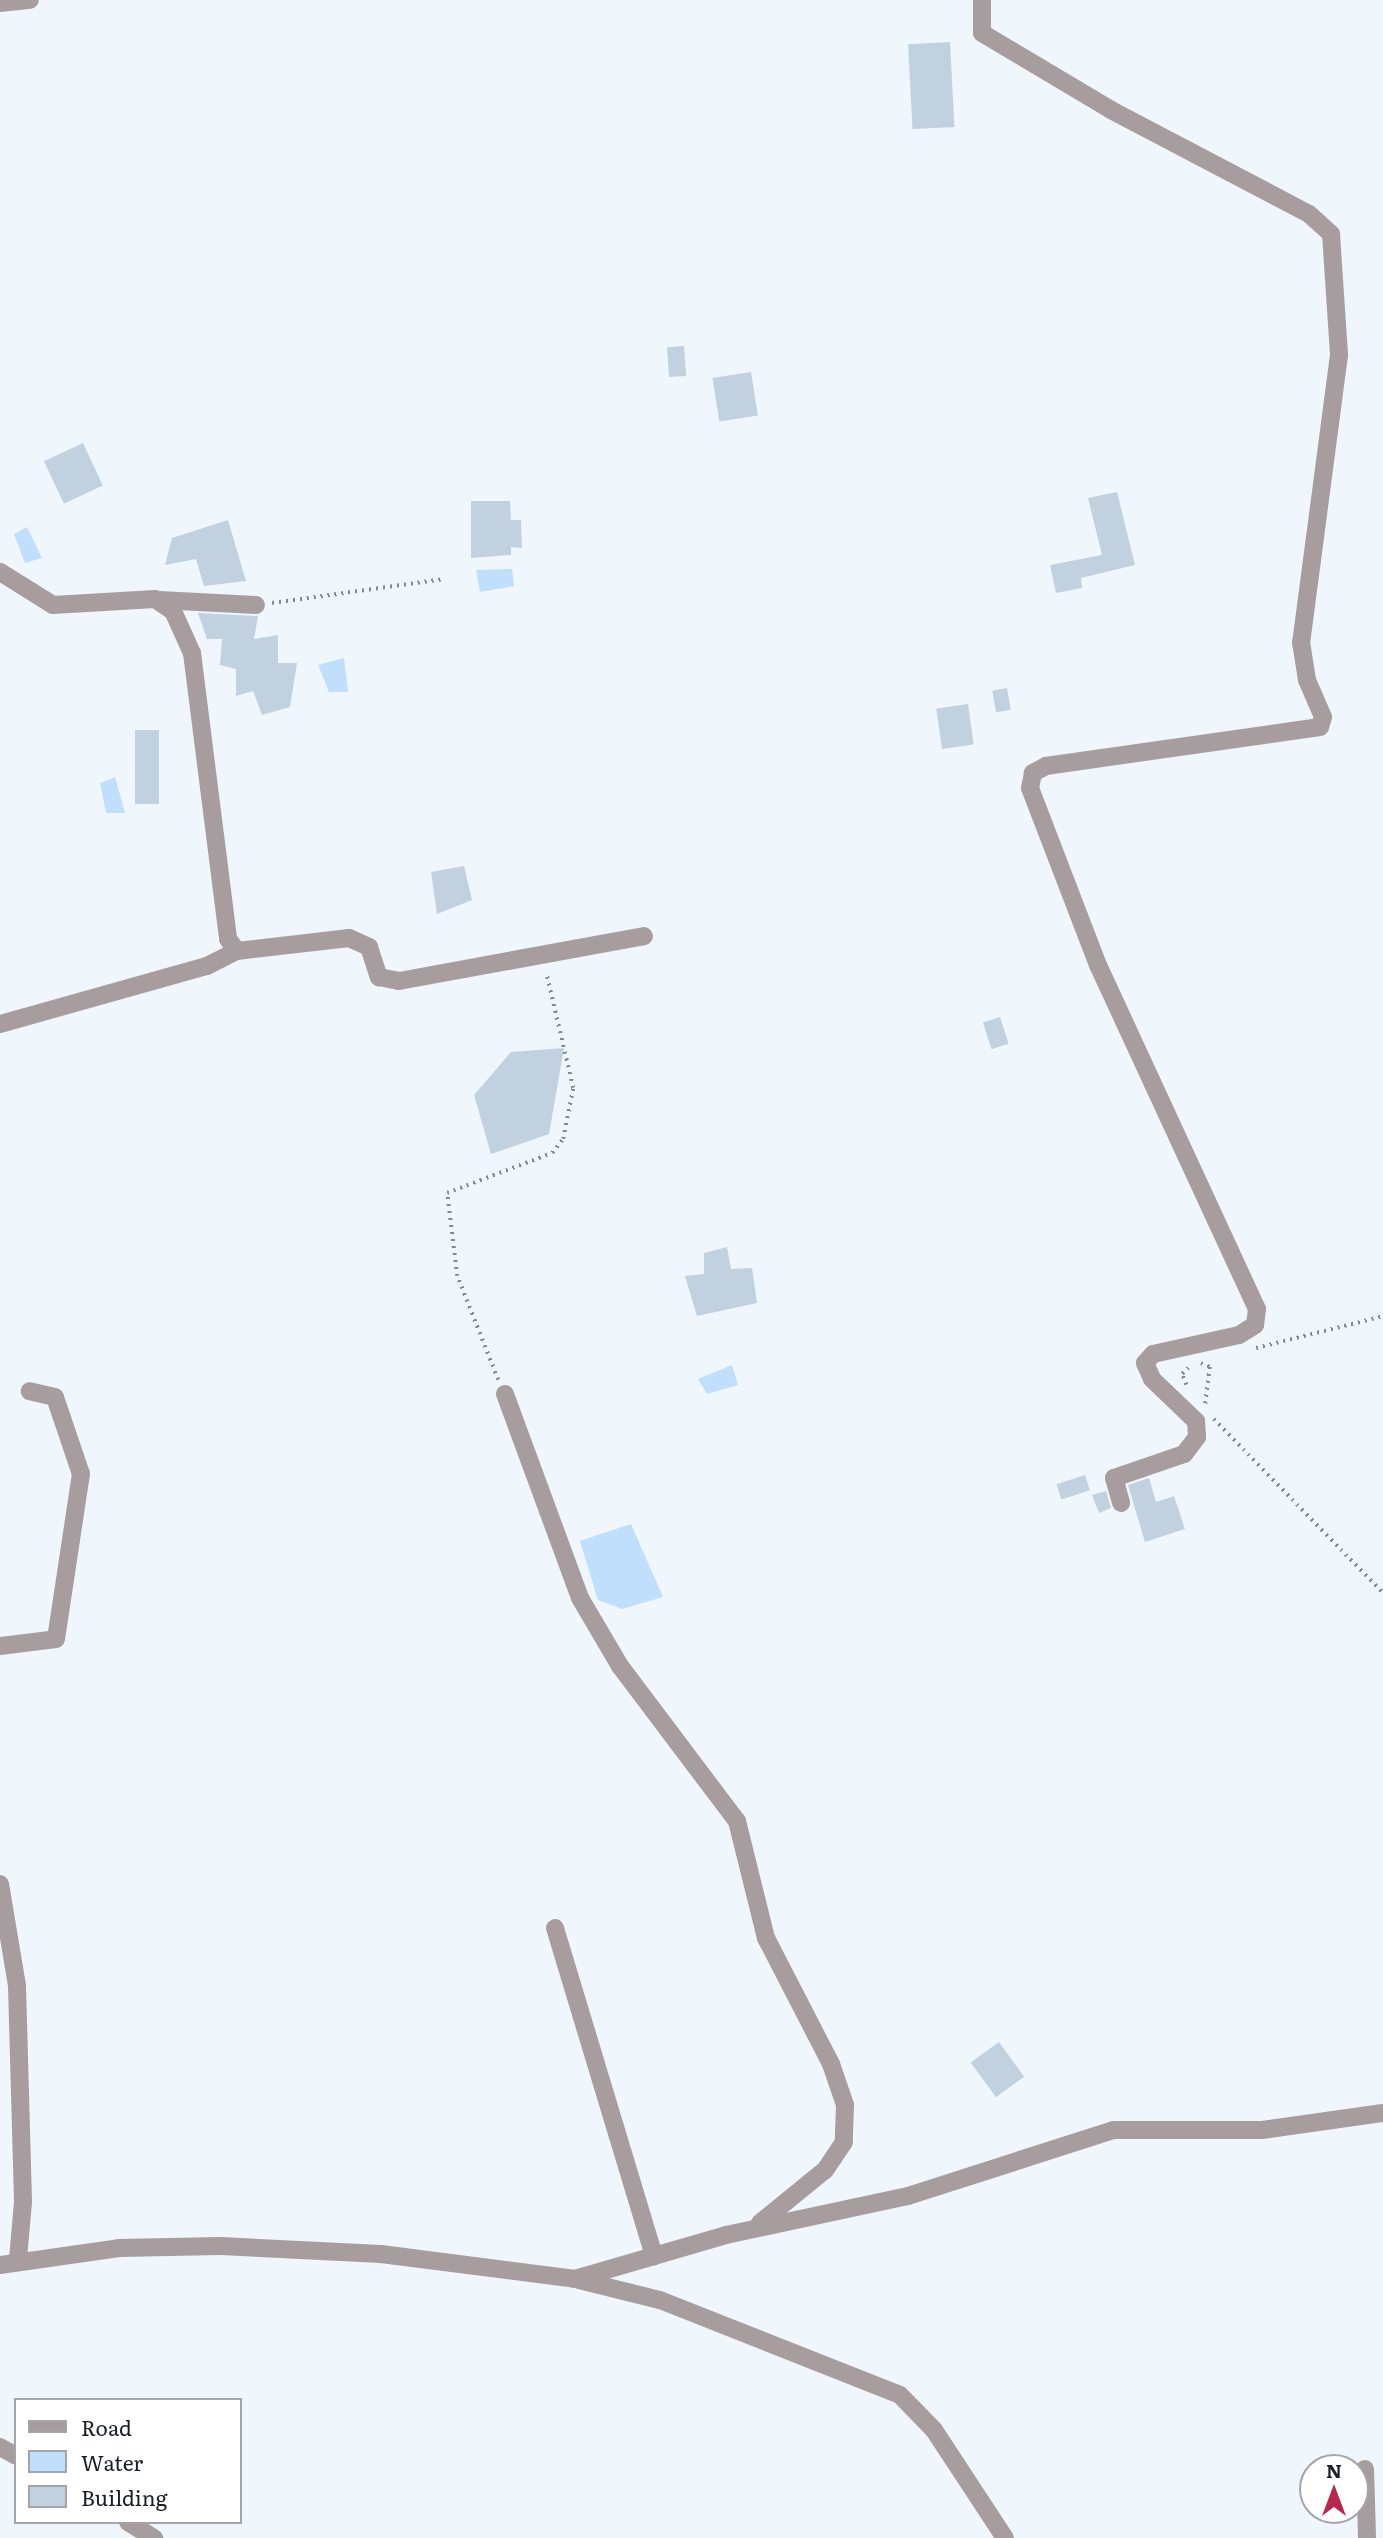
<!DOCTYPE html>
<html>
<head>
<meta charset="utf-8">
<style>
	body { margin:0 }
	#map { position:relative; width:1383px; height:2538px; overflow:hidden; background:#eff6fc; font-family:Literata,serif }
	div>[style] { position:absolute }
	.water>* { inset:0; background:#bfdffc }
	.building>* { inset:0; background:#c2d1e0; transform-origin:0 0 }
	.path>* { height:3.5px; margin-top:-1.75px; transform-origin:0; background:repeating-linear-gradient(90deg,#83898f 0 2px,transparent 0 7px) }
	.minor>* { height:18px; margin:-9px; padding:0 9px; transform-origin:9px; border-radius:9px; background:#a79d9e }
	span { translate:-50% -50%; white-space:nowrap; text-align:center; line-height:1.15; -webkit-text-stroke:6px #fff; paint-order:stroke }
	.legend { position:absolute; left:14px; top:2398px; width:228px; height:126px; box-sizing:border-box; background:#fff; border:2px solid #a3a5a8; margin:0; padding:9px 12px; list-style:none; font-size:21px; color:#1a1f25 }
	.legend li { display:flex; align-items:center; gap:14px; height:35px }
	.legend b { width:35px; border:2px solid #a3a5a8 }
	.north { position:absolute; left:1299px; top:2454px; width:70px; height:70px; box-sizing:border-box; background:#fff; border:2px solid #a3a5a8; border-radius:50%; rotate:0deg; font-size:19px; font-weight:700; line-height:28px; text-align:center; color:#1a1f25 }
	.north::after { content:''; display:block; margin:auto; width:24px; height:32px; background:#b8274e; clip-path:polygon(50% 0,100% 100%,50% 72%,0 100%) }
</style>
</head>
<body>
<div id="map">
	<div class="water">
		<i style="clip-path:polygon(27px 527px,42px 558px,25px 563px,14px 534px)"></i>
		<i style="clip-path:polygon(512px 569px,514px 586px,480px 592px,476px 570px)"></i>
		<i style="clip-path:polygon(344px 658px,348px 692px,329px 692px,318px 665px)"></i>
		<i style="clip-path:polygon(115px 777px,125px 813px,106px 813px,100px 783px)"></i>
		<i style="clip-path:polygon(732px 1365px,738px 1385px,707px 1394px,698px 1379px)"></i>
		<i style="clip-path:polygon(631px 1524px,663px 1597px,622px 1609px,598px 1600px,580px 1541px)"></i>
	</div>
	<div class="building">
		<i style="left:950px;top:42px;width:85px;height:42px;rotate:87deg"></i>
		<i style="left:684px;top:346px;width:30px;height:17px;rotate:86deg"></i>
		<i style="left:751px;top:372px;width:44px;height:39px;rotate:81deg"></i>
		<i style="left:83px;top:443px;width:47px;height:43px;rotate:65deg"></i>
		<i style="clip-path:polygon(1117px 492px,1135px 565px,1081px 578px,1082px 588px,1056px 593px,1050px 565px,1102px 555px,1088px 498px)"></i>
		<i style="clip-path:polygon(471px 501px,510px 501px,511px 520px,521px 520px,522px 548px,511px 547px,511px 555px,471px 558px)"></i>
		<i style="clip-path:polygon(228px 520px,246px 581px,204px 586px,196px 559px,165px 565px,172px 538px)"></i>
		<i style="clip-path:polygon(198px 613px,258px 616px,254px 639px,278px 635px,278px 663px,297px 663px,290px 707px,262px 715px,253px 691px,236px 696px,236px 669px,220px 665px,222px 639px,207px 639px)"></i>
		<i style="left:1007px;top:688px;width:22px;height:15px;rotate:80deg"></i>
		<i style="left:968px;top:704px;width:41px;height:32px;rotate:82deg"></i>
		<i style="left:135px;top:730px;width:24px;height:74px"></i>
		<i style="clip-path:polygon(464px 866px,472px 900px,437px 914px,431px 872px)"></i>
		<i style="left:1000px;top:1017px;width:28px;height:18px;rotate:72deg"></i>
		<i style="clip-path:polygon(564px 1048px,549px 1134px,491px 1154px,474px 1095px,511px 1052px)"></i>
		<i style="clip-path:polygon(727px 1247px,731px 1269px,752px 1268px,757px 1303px,697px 1316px,685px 1276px,704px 1274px,704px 1253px)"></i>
		<i style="left:1085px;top:1475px;width:16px;height:30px;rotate:72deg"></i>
		<i style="clip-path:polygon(1149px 1478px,1156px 1502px,1174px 1496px,1185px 1529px,1145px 1542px,1128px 1485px)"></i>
		<i style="clip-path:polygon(1106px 1491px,1111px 1508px,1099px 1513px,1092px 1495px)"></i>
		<i style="left:999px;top:2042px;width:43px;height:35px;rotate:54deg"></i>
	</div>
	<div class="path">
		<i style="left:272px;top:603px;width:174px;rotate:-7.9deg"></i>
		<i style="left:1256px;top:1348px;width:131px;rotate:-14.1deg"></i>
		<i style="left:1201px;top:1363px;width:10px;rotate:24deg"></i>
		<i style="left:1210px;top:1367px;width:38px;rotate:97deg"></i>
		<i style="left:498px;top:1380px;width:112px;rotate:-111.5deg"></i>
		<i style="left:457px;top:1276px;width:84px;rotate:-96.9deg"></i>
		<i style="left:447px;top:1193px;width:112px;rotate:-20.9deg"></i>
		<i style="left:552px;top:1153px;width:18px;rotate:-52deg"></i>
		<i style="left:563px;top:1139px;width:52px;rotate:-78.9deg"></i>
		<i style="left:573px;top:1088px;width:118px;rotate:-103.2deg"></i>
		<i style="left:1186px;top:1385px;width:12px;rotate:-110deg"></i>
		<i style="left:1182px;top:1374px;width:13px;rotate:-45deg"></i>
		<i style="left:1214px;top:1419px;width:243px;rotate:45.8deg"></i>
	</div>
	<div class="minor">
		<i style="left:982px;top:0;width:33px;rotate:90deg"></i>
		<i style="left:982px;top:33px;width:150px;rotate:30.8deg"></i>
		<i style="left:1111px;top:110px;width:224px;rotate:27.7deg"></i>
		<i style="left:1309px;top:214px;width:30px;rotate:42deg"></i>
		<i style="left:1331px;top:234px;width:121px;rotate:86.2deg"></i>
		<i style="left:1339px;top:355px;width:290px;rotate:97.5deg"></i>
		<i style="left:1301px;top:642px;width:38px;rotate:81deg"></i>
		<i style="left:1307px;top:680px;width:40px;rotate:66.6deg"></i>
		<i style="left:1323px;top:717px;width:10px;rotate:107deg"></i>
		<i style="left:1320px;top:727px;width:277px;rotate:171.9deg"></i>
		<i style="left:1046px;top:766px;width:15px;rotate:152deg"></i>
		<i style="left:1033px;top:773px;width:15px;rotate:101deg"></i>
		<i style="left:1030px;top:788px;width:190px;rotate:69deg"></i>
		<i style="left:1098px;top:965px;width:379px;rotate:65.2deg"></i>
		<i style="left:1257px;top:1309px;width:16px;rotate:97deg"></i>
		<i style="left:1255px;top:1325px;width:19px;rotate:148deg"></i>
		<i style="left:1239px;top:1335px;width:88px;rotate:167.5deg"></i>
		<i style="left:1153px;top:1354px;width:12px;rotate:132deg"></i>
		<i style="left:1145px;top:1363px;width:17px;rotate:66deg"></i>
		<i style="left:1152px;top:1379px;width:61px;rotate:43.7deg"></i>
		<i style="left:1196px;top:1421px;width:16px;rotate:86deg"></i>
		<i style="left:1197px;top:1437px;width:21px;rotate:127deg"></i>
		<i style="left:1184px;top:1454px;width:74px;rotate:161.1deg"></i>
		<i style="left:1114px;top:1478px;width:26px;rotate:74deg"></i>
		<i style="left:0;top:3px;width:30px;rotate:-6deg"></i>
		<i style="left:0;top:572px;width:62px;rotate:31.9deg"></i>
		<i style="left:53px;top:605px;width:102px;rotate:-3.4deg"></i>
		<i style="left:155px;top:599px;width:22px;rotate:34deg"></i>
		<i style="left:173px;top:611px;width:46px;rotate:65.7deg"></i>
		<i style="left:192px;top:653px;width:288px;rotate:82.8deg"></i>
		<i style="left:228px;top:939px;width:15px;rotate:53deg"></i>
		<i style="left:237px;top:951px;width:113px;rotate:-6.6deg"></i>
		<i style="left:349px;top:938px;width:22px;rotate:24deg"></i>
		<i style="left:369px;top:947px;width:32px;rotate:72deg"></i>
		<i style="left:379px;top:977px;width:20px;rotate:11deg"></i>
		<i style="left:399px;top:981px;width:249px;rotate:-10.4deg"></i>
		<i style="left:159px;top:600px;width:97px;rotate:3deg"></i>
		<i style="left:0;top:1024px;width:215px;rotate:-15.7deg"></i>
		<i style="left:207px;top:966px;width:34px;rotate:-27deg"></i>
		<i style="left:505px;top:1394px;width:217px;rotate:69.8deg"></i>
		<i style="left:580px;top:1598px;width:79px;rotate:59.5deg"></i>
		<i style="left:620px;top:1666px;width:194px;rotate:53deg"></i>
		<i style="left:737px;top:1821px;width:121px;rotate:76.1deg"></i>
		<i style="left:766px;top:1938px;width:142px;rotate:62.7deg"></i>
		<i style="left:831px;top:2064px;width:43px;rotate:71.1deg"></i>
		<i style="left:845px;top:2105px;width:37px;rotate:92deg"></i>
		<i style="left:844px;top:2142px;width:34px;rotate:124deg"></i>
		<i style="left:825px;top:2170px;width:84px;rotate:140.8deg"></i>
		<i style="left:0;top:1646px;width:56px;rotate:-7.1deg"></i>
		<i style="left:56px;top:1639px;width:167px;rotate:-81.4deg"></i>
		<i style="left:81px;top:1474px;width:81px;rotate:-108.7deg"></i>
		<i style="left:55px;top:1397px;width:26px;rotate:-167deg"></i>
		<i style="left:0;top:1884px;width:103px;rotate:80.5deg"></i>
		<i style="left:17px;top:1986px;width:216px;rotate:88.4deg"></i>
		<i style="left:23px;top:2202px;width:57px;rotate:95deg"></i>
		<i style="left:555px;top:1928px;width:343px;rotate:73.2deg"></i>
		<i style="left:0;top:2265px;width:120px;rotate:-8.1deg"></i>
		<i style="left:119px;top:2248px;width:102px;rotate:-1.1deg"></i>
		<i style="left:221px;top:2246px;width:160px;rotate:2.9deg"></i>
		<i style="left:381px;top:2254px;width:196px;rotate:7.3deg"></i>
		<i style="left:575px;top:2279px;width:157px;rotate:-16.2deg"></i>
		<i style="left:726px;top:2235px;width:186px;rotate:-12.1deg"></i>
		<i style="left:908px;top:2196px;width:215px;rotate:-17.8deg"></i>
		<i style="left:1113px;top:2130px;width:149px"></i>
		<i style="left:1262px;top:2130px;width:122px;rotate:-8deg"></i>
		<i style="left:579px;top:2280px;width:83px;rotate:13.9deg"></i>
		<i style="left:660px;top:2300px;width:258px;rotate:21.6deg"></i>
		<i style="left:900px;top:2395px;width:49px;rotate:45.8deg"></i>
		<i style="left:934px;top:2430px;width:129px;rotate:56.7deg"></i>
		<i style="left:0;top:2447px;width:18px;rotate:29deg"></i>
		<i style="left:1365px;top:2469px;width:69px;rotate:88.3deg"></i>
		<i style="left:128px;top:2522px;width:31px;rotate:32deg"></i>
	</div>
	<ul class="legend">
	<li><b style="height:9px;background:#a79d9e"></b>Road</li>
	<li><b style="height:19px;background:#bfdffc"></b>Water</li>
	<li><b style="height:19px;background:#c2d1e0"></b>Building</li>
	</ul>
	<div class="north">N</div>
</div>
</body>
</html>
